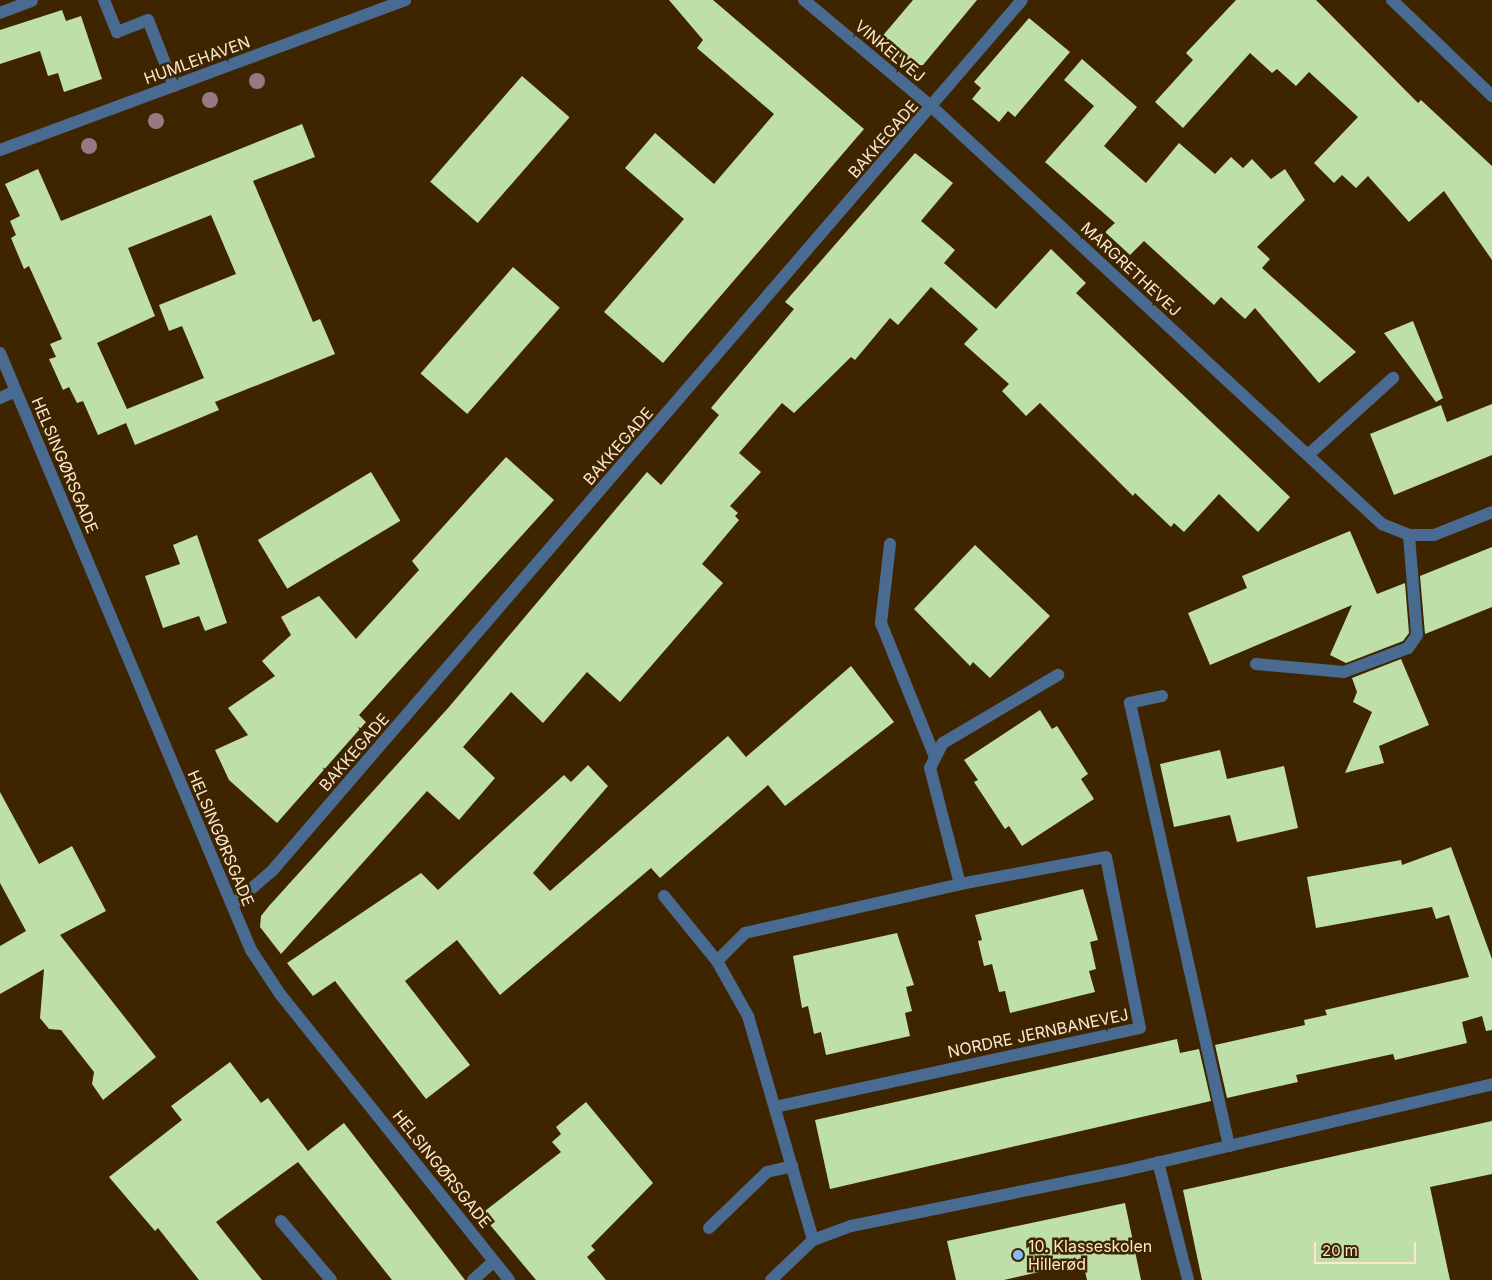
<!DOCTYPE html>
<html>
<head>
<meta charset="utf-8">
<style>
	body { margin:0 }
	#map { position:relative; width:1492px; height:1280px; overflow:hidden; background:#3e2500; font-family:Inter,sans-serif }
	div>[style] { position:absolute }
	.building>* { inset:0; background:#bfdfa9; transform-origin:0 0 }
	.minor>* { height:12px; margin:-6px; padding:0 6px; transform-origin:6px; border-radius:6px; background:#496a91 }
	.trees>* { width:16px; height:16px; margin:-8px; border-radius:50%; background:#957984 }
	.dots>* { width:14px; height:14px; translate:-50% -50%; box-sizing:border-box; border:2px solid #3e2500; border-radius:50% }
	span { translate:-50% -50%; white-space:nowrap; text-align:center; line-height:1.15; -webkit-text-stroke:5px #3e2500; paint-order:stroke }
	.street-label { font-size:16px; color:#fce8cf }
	.poi-label { font-size:16px; color:#fce8cf }
	.left { translate:0 -50%; text-align:left }
	.scale { position:absolute; left:1314px; top:1242px; width:102px; height:22px; box-sizing:border-box; border:2px solid #fce8cf; border-top:0; padding-left:6px; font-size:15px; line-height:18px; white-space:nowrap; color:#fce8cf; -webkit-text-stroke:4px #3e2500; paint-order:stroke }
</style>
</head>
<body>
<div id="map">
	<div class="building">
		<i style="clip-path:polygon(669px 0,713px 0,864px 129px,663px 363px,604px 312px,684px 219px,625px 168px,655px 133px,714px 184px,774px 114px,697px 48px,703px 40px)"></i>
		<i style="clip-path:polygon(913px 0,977px 0,923px 65px,910px 66px,880px 39px)"></i>
		<i style="clip-path:polygon(1236px 0,1316px 0,1418px 103px,1421px 100px,1492px 166px,1492px 260px,1444px 191px,1409px 222px,1368px 176px,1356px 188px,1342px 175px,1334px 183px,1314px 163px,1358px 117px,1309px 72px,1296px 86px,1277px 69px,1272px 73px,1250px 53px,1183px 128px,1155px 102px,1193px 60px,1186px 53px)"></i>
		<i style="clip-path:polygon(62px 10px,66px 21px,81px 16px,102px 79px,64px 92px,58px 73px,48px 76px,40px 51px,0 64px,0 30px)"></i>
		<i style="clip-path:polygon(1029px 18px,1070px 52px,1015px 117px,1008px 111px,999px 122px,972px 99px,981px 88px,974px 82px)"></i>
		<i style="clip-path:polygon(1082px 59px,1137px 107px,1104px 146px,1146px 183px,1179px 143px,1215px 174px,1231px 157px,1243px 168px,1252px 159px,1271px 179px,1285px 169px,1305px 200px,1257px 247px,1270px 259px,1262px 268px,1356px 352px,1319px 383px,1255px 308px,1245px 319px,1221px 297px,1214px 305px,1144px 241px,1130px 255px,1105px 232px,1115px 223px,1045px 162px,1094px 106px,1064px 80px)"></i>
		<i style="left:522px;top:76px;width:63px;height:140px;rotate:41deg"></i>
		<i style="clip-path:polygon(evenodd,302px 124px,315px 157px,253px 181px,313px 322px,320px 319px,335px 354px,215px 402px,219px 410px,135px 445px,126px 423px,98px 435px,83px 401px,77px 403px,69px 387px,63px 390px,49px 359px,56px 357px,50px 344px,62px 339px,29px 266px,24px 269px,11px 238px,16px 235px,10px 221px,20px 216px,5px 184px,38px 169px,61px 221px,302px 124px,211px 215px,236px 274px,159px 305px,169px 331px,182px 326px,204px 378px,127px 409px,97px 343px,155px 316px,128px 248px,211px 215px)"></i>
		<i style="clip-path:polygon(915px 153px,953px 183px,921px 221px,955px 250px,944px 263px,996px 309px,1051px 249px,1086px 283px,1076px 293px,1290px 497px,1258px 532px,1219px 494px,1184px 532px,1174px 523px,1171px 527px,1135px 493px,1133px 496px,1040px 403px,1026px 416px,1002px 391px,1009px 384px,964px 344px,978px 329px,931px 287px,898px 325px,890px 318px,855px 360px,851px 357px,794px 413px,782px 403px,739px 453px,761px 472px,730px 506px,738px 513px,735px 516px,739px 520px,702px 564px,723px 583px,620px 702px,587px 672px,543px 723px,511px 692px,463px 747px,495px 778px,459px 820px,427px 791px,281px 954px,260px 927px,261px 916px,269px 906px,449px 707px,647px 472px,661px 485px,719px 415px,711px 408px,794px 309px,785px 302px)"></i>
		<i style="left:513px;top:267px;width:62px;height:141px;rotate:41deg"></i>
		<i style="clip-path:polygon(1413px 321px,1443px 398px,1436px 402px,1384px 333px)"></i>
		<i style="clip-path:polygon(1492px 404px,1492px 455px,1394px 495px,1370px 434px,1441px 405px,1447px 422px)"></i>
		<i style="clip-path:polygon(506px 457px,554px 500px,359px 715px,366px 722px,277px 823px,229px 780px,215px 750px,248px 735px,228px 708px,275px 676px,262px 661px,291px 635px,281px 617px,319px 596px,356px 639px,419px 570px,412px 561px)"></i>
		<i style="left:371px;top:472px;width:57px;height:132px;rotate:59deg"></i>
		<i style="clip-path:polygon(1350px 531px,1377px 594px,1405px 583px,1409px 633px,1403px 641px,1346px 663px,1330px 655px,1352px 605px,1210px 665px,1188px 613px,1247px 588px,1242px 576px)"></i>
		<i style="clip-path:polygon(197px 535px,227px 623px,205px 631px,199px 616px,163px 628px,145px 576px,180px 564px,173px 545px)"></i>
		<i style="clip-path:polygon(975px 545px,1050px 616px,990px 678px,973px 662px,970px 666px,914px 609px)"></i>
		<i style="clip-path:polygon(1492px 547px,1492px 607px,1425px 634px,1420px 576px)"></i>
		<i style="clip-path:polygon(1401px 659px,1429px 725px,1379px 746px,1384px 763px,1345px 773px,1372px 712px,1353px 702px,1357px 692px,1352px 678px)"></i>
		<i style="clip-path:polygon(851px 666px,894px 722px,785px 806px,768px 785px,660px 878px,651px 868px,500px 995px,457px 940px,405px 981px,470px 1065px,426px 1099px,335px 981px,313px 996px,287px 963px,421px 873px,438px 890px,564px 775px,571px 782px,588px 765px,608px 786px,533px 873px,550px 891px,728px 736px,746px 757px)"></i>
		<i style="clip-path:polygon(1040px 710px,1052px 729px,1057px 726px,1088px 774px,1081px 779px,1094px 799px,1022px 846px,1009px 826px,1005px 829px,974px 782px,978px 780px,964px 760px)"></i>
		<i style="clip-path:polygon(1220px 750px,1227px 779px,1284px 766px,1298px 828px,1237px 842px,1230px 815px,1174px 827px,1160px 764px)"></i>
		<i style="clip-path:polygon(0 792px,39px 864px,72px 846px,106px 911px,60px 935px,156px 1057px,103px 1100px,92px 1084px,94px 1072px,61px 1030px,49px 1029px,40px 1018px,44px 969px,0 994px,0 946px,26px 931px,0 883px)"></i>
		<i style="clip-path:polygon(1451px 847px,1492px 959px,1492px 1030px,1486px 1031px,1482px 1016px,1462px 1022px,1467px 1043px,1395px 1060px,1393px 1054px,1296px 1075px,1298px 1082px,1227px 1098px,1215px 1045px,1305px 1025px,1304px 1020px,1327px 1015px,1325px 1010px,1469px 977px,1449px 915px,1436px 919px,1432px 907px,1316px 928px,1307px 877px,1401px 860px,1402px 865px)"></i>
		<i style="clip-path:polygon(1083px 889px,1098px 940px,1090px 942px,1096px 969px,1089px 971px,1095px 992px,1010px 1013px,1005px 991px,999px 992px,992px 964px,984px 966px,978px 941px,982px 940px,975px 915px)"></i>
		<i style="clip-path:polygon(897px 933px,914px 985px,906px 987px,912px 1011px,905px 1013px,910px 1036px,826px 1055px,821px 1032px,814px 1034px,808px 1006px,802px 1008px,793px 956px)"></i>
		<i style="clip-path:polygon(1177px 1039px,1180px 1053px,1199px 1049px,1211px 1101px,830px 1189px,815px 1120px)"></i>
		<i style="clip-path:polygon(230px 1062px,261px 1103px,268px 1098px,308px 1151px,344px 1123px,465px 1280px,392px 1280px,298px 1162px,216px 1222px,262px 1280px,199px 1280px,158px 1228px,155px 1231px,109px 1177px,182px 1120px,171px 1106px)"></i>
		<i style="clip-path:polygon(586px 1102px,653px 1183px,591px 1246px,595px 1250px,587px 1257px,606px 1280px,536px 1280px,481px 1214px,561px 1152px,552px 1142px,561px 1134px,556px 1127px)"></i>
		<i style="clip-path:polygon(1492px 1121px,1492px 1174px,1430px 1187px,1450px 1280px,1202px 1280px,1183px 1190px)"></i>
		<i style="clip-path:polygon(1125px 1203px,1141px 1280px,1087px 1280px,1083px 1262px,1004px 1280px,956px 1280px,947px 1241px)"></i>
	</div>
	<div class="minor">
		<i style="left:104px;top:0;width:35px;rotate:68deg"></i>
		<i style="left:117px;top:32px;width:33px;rotate:-21deg"></i>
		<i style="left:148px;top:20px;width:71px;rotate:68.5deg"></i>
		<i style="left:804px;top:0;width:167px;rotate:39.9deg"></i>
		<i style="left:932px;top:107px;width:614px;rotate:42.82deg"></i>
		<i style="left:1382px;top:524px;width:29px;rotate:22deg"></i>
		<i style="left:1409px;top:535px;width:25px"></i>
		<i style="left:1434px;top:535px;width:62px;rotate:-21.6deg"></i>
		<i style="left:1392px;top:0;width:139px;rotate:43.8deg"></i>
		<i style="left:0;top:13px;width:34px;rotate:-21deg"></i>
		<i style="left:0;top:150px;width:432px;rotate:-20.3deg"></i>
		<i style="left:0;top:353px;width:648px;rotate:67.2deg"></i>
		<i style="left:251px;top:950px;width:53px;rotate:56.6deg"></i>
		<i style="left:280px;top:994px;width:366px;rotate:51.3deg"></i>
		<i style="left:0;top:398px;width:17px;rotate:-24deg"></i>
		<i style="left:1308px;top:455px;width:115px;rotate:-42.2deg"></i>
		<i style="left:890px;top:544px;width:80px;rotate:96.5deg"></i>
		<i style="left:881px;top:623px;width:144px;rotate:68.1deg"></i>
		<i style="left:1256px;top:664px;width:88px;rotate:5.2deg"></i>
		<i style="left:1344px;top:672px;width:68px;rotate:-20.6deg"></i>
		<i style="left:1408px;top:648px;width:16px;rotate:-55deg"></i>
		<i style="left:1417px;top:635px;width:100px;rotate:-94.6deg"></i>
		<i style="left:1162px;top:696px;width:33px;rotate:168deg"></i>
		<i style="left:1130px;top:703px;width:454px;rotate:77.4deg"></i>
		<i style="left:960px;top:884px;width:120px;rotate:-104.5deg"></i>
		<i style="left:930px;top:768px;width:28px;rotate:-63deg"></i>
		<i style="left:943px;top:743px;width:134px;rotate:-30.6deg"></i>
		<i style="left:664px;top:896px;width:84px;rotate:50.8deg"></i>
		<i style="left:717px;top:961px;width:63px;rotate:60.6deg"></i>
		<i style="left:748px;top:1016px;width:233px;rotate:73.8deg"></i>
		<i style="left:232px;top:905px;width:52px;rotate:-40.4deg"></i>
		<i style="left:272px;top:871px;width:1149px;rotate:-49.27deg"></i>
		<i style="left:717px;top:961px;width:40px;rotate:-45deg"></i>
		<i style="left:745px;top:933px;width:221px;rotate:-12.8deg"></i>
		<i style="left:960px;top:884px;width:148px;rotate:-10.5deg"></i>
		<i style="left:1106px;top:857px;width:174px;rotate:78.8deg"></i>
		<i style="left:1140px;top:1028px;width:373px;rotate:167.8deg"></i>
		<i style="left:1158px;top:1162px;width:122px;rotate:75.7deg"></i>
		<i style="left:281px;top:1221px;width:77px;rotate:49.7deg"></i>
		<i style="left:709px;top:1228px;width:81px;rotate:-44deg"></i>
		<i style="left:767px;top:1172px;width:26px;rotate:-13deg"></i>
		<i style="left:473px;top:1280px;width:28px;rotate:-42deg"></i>
		<i style="left:771px;top:1280px;width:58px;rotate:-43.6deg"></i>
		<i style="left:813px;top:1240px;width:40px;rotate:-20.2deg"></i>
		<i style="left:851px;top:1226px;width:277px;rotate:-11.5deg"></i>
		<i style="left:1122px;top:1171px;width:380px;rotate:-13.2deg"></i>
	</div>
	<div class="trees">
		<i style="left:257px;top:81px"></i>
		<i style="left:210px;top:100px"></i>
		<i style="left:156px;top:121px"></i>
		<i style="left:89px;top:146px"></i>
	</div>
	<div class="dots">
		<i style="left:1018px;top:1255px;background:#85bbfb"></i>
	</div>
	<div class="street-label">
		<span style="left:890px;top:51px;rotate:40deg">VINKELVEJ</span>
		<span style="left:197px;top:60px;rotate:-20deg">HUMLEHAVEN</span>
		<span style="left:883px;top:139px;rotate:-49deg">BAKKEGADE</span>
		<span style="left:1131px;top:269px;rotate:43deg">MARGRETHEVEJ</span>
		<span style="left:618px;top:446px;rotate:-49deg">BAKKEGADE</span>
		<span style="left:65px;top:465px;rotate:67deg">HELSINGØRSGADE</span>
		<span style="left:354px;top:752px;rotate:-49deg">BAKKEGADE</span>
		<span style="left:221px;top:838px;rotate:67deg">HELSINGØRSGADE</span>
		<span style="left:1038px;top:1033px;rotate:-12deg">NORDRE JERNBANEVEJ</span>
		<span style="left:442px;top:1169px;rotate:51deg">HELSINGØRSGADE</span>
	</div>
	<div class="poi-label">
		<span class="left" style="left:1028px;top:1255px">10. Klasseskolen<br>Hillerød</span>
	</div>
	<div class="scale">20 m</div>
</div>
</body>
</html>
